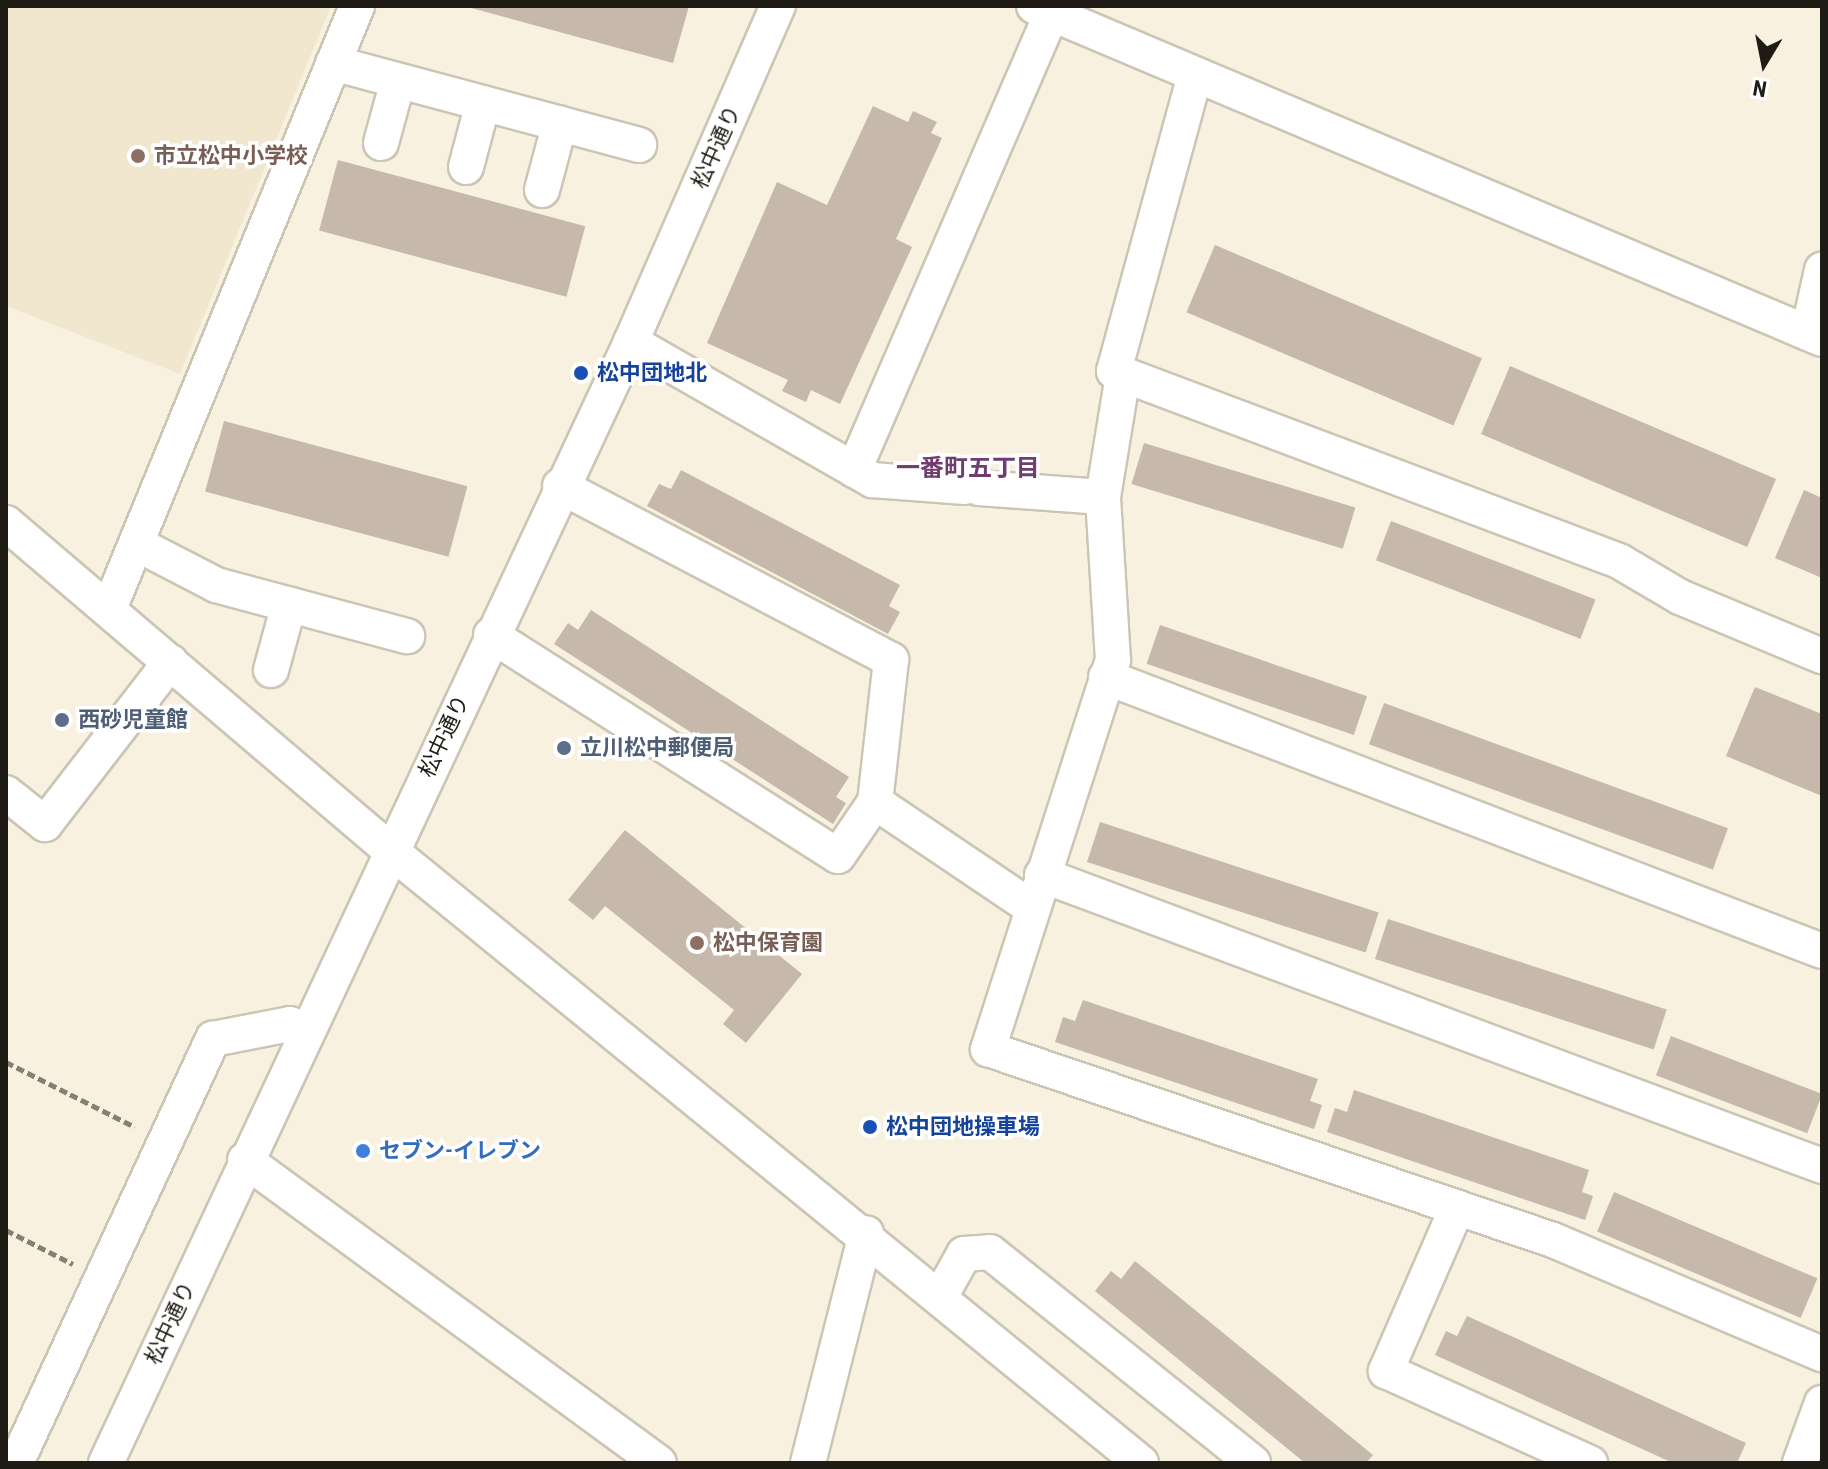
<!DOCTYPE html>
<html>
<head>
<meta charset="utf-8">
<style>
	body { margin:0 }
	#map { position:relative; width:1828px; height:1469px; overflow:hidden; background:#f8f1df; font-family:"Roboto Condensed","Noto Sans JP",sans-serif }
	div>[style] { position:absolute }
	.built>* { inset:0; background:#f1e7ce }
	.building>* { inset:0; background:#c6b8aa; transform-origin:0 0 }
	.path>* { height:5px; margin-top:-2.5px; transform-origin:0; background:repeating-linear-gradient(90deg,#858074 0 8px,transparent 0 12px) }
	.roads { filter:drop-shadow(2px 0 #ccc5b4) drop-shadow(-2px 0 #ccc5b4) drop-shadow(0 2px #ccc5b4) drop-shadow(0 -2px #ccc5b4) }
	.minor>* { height:34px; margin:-17px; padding:0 17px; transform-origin:17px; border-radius:17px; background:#fff }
	.dots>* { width:22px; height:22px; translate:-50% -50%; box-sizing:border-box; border:4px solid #fff; border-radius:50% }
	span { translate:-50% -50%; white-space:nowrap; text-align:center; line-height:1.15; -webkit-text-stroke:7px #fff; paint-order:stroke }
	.street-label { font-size:22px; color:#1e1c15 }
	.education-label { font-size:22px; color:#785e54; font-weight:700 }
	.left { translate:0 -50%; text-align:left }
	.transit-label { font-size:22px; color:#164399; font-weight:700 }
	.service-label { font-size:22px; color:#4e5e75; font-weight:700 }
	.shop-label { font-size:22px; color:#366cbe; font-weight:700 }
	.neighbourhood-label { font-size:24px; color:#6f3d6f; font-weight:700 }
	.frame { position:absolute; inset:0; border:8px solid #1e1c15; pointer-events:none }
	.north { position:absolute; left:1724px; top:24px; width:80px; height:80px; -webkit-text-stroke:6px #fff; paint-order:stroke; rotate:190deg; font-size:22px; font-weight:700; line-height:32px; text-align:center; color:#1e1c15 }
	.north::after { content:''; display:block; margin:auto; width:28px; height:36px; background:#1e1c15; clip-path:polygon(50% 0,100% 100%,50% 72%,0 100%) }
</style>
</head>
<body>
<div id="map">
	<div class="built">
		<i style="clip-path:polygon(6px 6px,331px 6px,180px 374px,6px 306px)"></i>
	</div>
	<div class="building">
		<i style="clip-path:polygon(464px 6px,689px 6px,673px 63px)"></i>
		<i style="clip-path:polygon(873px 106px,908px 122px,913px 111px,937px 122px,931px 133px,942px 138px,896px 239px,912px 247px,840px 404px,811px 390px,806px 402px,782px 391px,788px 380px,707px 343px,777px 182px,827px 205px)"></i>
		<i style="left:338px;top:160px;width:256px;height:73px;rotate:15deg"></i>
		<i style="left:1215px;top:245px;width:290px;height:73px;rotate:23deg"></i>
		<i style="left:1510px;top:366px;width:289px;height:74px;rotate:23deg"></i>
		<i style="left:224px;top:421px;width:252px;height:73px;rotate:15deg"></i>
		<i style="left:1144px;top:443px;width:221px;height:43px;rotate:17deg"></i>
		<i style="clip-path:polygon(681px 470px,900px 585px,889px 606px,900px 612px,888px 634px,647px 506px,659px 484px,671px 489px)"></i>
		<i style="clip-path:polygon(1804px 490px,1822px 498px,1822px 578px,1775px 558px)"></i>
		<i style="left:1391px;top:521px;width:219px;height:42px;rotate:21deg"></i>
		<i style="clip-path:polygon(591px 610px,849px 777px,836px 797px,846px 803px,833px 824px,554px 644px,568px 623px,578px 630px)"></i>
		<i style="left:1160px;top:625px;width:219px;height:41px;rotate:19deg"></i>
		<i style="clip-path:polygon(1755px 687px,1822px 714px,1822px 796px,1726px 756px)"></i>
		<i style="left:1384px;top:703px;width:366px;height:44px;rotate:20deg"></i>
		<i style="left:1100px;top:822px;width:293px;height:42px;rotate:18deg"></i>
		<i style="clip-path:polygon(625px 830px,802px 974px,746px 1043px,723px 1024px,734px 1010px,605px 906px,593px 920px,568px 900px)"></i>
		<i style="left:1388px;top:919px;width:293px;height:42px;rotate:18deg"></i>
		<i style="clip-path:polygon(1083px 1000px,1318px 1079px,1310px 1101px,1322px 1105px,1314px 1129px,1055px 1042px,1063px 1017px,1075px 1021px)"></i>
		<i style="left:1671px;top:1036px;width:162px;height:42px;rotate:21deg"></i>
		<i style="clip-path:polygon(1354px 1090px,1589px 1170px,1582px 1192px,1593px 1196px,1585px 1220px,1327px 1132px,1335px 1108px,1347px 1112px)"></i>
		<i style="left:1614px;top:1192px;width:221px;height:43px;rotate:23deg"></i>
		<i style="clip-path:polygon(1135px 1261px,1373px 1455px,1366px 1463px,1305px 1463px,1095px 1291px,1111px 1271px,1121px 1279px)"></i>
		<i style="clip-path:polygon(1467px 1316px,1746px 1443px,1737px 1463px,1673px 1463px,1435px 1355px,1446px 1331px,1457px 1336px)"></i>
	</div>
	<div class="path">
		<i style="left:6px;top:1062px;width:144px;rotate:26.7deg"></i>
		<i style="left:6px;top:1230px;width:75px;rotate:26.9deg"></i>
	</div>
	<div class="roads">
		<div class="minor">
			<i style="left:1034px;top:6px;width:855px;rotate:22.91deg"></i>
			<i style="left:333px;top:63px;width:317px;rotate:15deg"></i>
			<i style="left:1195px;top:75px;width:307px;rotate:105.3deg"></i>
			<i style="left:1114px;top:371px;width:540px;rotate:20.62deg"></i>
			<i style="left:1619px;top:561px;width:71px;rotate:30.5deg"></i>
			<i style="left:1680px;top:597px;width:154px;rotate:22.6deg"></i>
			<i style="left:381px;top:143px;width:64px;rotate:-74.7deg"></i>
			<i style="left:466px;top:167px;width:66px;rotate:-75.1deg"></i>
			<i style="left:542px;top:190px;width:69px;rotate:-75deg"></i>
			<i style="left:1808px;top:333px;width:65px;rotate:-77.5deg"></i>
			<i style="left:631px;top:342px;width:278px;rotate:29.8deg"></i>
			<i style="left:872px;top:480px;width:93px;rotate:4.3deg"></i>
			<i style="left:1123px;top:375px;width:124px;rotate:99.3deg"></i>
			<i style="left:1103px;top:497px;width:163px;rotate:86.5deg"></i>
			<i style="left:1113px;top:660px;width:409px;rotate:107.8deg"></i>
			<i style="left:988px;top:1049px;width:596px;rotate:18.68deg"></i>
			<i style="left:1553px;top:1240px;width:292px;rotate:23deg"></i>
			<i style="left:854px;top:470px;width:498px;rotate:-66.6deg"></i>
			<i style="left:560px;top:486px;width:374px;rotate:27.7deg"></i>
			<i style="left:891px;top:660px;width:143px;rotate:96.4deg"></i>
			<i style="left:875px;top:802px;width:189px;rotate:34deg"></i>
			<i style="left:979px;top:488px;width:124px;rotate:4.2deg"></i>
			<i style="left:6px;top:523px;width:506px;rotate:40.43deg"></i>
			<i style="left:391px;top:851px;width:968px;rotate:39.21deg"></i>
			<i style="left:137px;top:544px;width:89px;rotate:27.4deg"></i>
			<i style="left:216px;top:585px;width:198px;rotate:15deg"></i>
			<i style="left:109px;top:609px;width:652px;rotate:-67.64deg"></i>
			<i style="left:491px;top:635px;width:411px;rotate:32.5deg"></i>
			<i style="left:838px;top:856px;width:65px;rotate:-55.6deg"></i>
			<i style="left:271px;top:670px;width:68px;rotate:-74.7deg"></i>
			<i style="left:1106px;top:677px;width:767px;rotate:20.94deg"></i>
			<i style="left:6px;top:793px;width:50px;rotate:38.5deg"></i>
			<i style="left:45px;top:824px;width:205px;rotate:-52.3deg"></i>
			<i style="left:1042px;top:875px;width:833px;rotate:20.46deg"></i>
			<i style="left:245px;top:1160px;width:513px;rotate:36.2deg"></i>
			<i style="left:1456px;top:1210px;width:176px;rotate:113.5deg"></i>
			<i style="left:1386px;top:1371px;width:224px;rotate:24.3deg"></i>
			<i style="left:940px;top:1297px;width:49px;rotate:-60.8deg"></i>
			<i style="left:964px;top:1254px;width:26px;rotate:-4deg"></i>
			<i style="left:990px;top:1252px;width:337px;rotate:38.7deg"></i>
			<i style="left:16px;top:1463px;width:468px;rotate:-65.1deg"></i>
			<i style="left:213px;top:1039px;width:78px;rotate:-11deg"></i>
			<i style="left:290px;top:1024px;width:16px;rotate:22deg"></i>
			<i style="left:106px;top:1463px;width:1238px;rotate:-64.9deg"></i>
			<i style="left:631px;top:342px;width:367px;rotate:-66.4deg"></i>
			<i style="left:808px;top:1463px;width:237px;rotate:-75.8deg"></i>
			<i style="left:1800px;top:1463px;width:64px;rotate:-69.9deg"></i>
		</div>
	</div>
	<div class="dots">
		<i style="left:138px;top:156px;background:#8d6e63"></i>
		<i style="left:581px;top:373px;background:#1a4fb4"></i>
		<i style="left:62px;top:720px;background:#5c6f8a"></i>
		<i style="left:564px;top:748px;background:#5c6f8a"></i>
		<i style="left:697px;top:943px;background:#8d6e63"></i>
		<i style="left:870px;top:1127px;background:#1a4fb4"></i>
		<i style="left:363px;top:1151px;background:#3f7fe0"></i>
	</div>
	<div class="street-label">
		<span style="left:716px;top:147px;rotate:-66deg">松中通り</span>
		<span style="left:444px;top:736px;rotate:-65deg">松中通り</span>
		<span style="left:170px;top:1323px;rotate:-65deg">松中通り</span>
	</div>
	<div class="education-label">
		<span class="left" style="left:154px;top:156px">市立松中小学校</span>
		<span class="left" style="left:713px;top:943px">松中保育園</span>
	</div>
	<div class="transit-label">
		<span class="left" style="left:597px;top:373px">松中団地北</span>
		<span class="left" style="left:886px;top:1127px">松中団地操車場</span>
	</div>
	<div class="service-label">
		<span class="left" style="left:78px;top:720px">西砂児童館</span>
		<span class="left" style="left:580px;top:748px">立川松中郵便局</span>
	</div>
	<div class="shop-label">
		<span class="left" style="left:379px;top:1151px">セブン-イレブン</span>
	</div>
	<div class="neighbourhood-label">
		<span style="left:968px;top:469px">一番町五丁目</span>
	</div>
	<div class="frame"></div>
	<div class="north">N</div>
</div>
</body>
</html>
